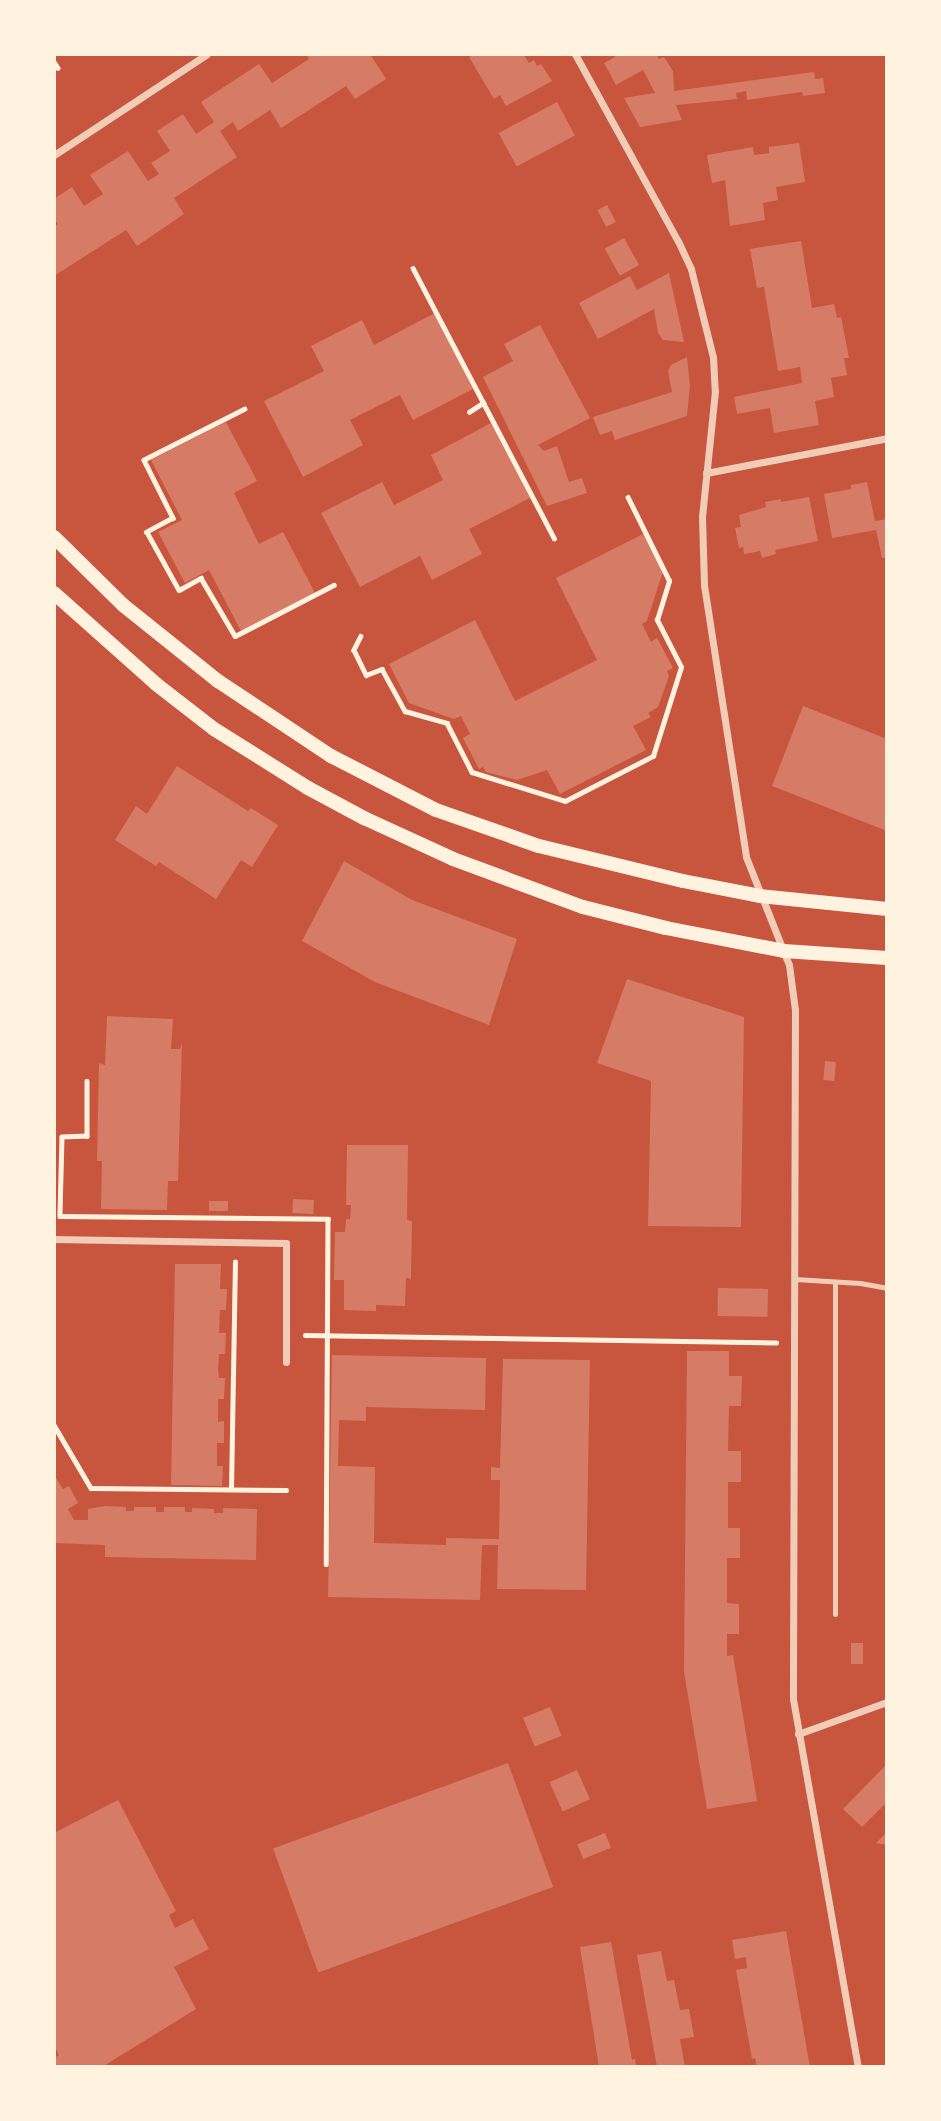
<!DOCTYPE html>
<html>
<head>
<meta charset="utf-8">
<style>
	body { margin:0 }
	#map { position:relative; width:941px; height:2121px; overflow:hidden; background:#c8553d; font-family:Jost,sans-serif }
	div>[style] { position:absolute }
	.building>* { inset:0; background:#d67c66; transform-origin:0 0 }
	.path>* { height:4.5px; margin:-2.25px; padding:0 2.25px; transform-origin:2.25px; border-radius:2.25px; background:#fff3e0 }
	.service>* { height:5px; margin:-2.5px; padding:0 2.5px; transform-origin:2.5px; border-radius:2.5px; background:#f1ccb7 }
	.minor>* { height:7px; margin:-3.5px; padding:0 3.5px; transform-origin:3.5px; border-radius:3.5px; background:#f1ccb7 }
	.secondary>* { height:14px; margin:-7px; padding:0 7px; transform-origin:7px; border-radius:7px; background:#fff3e0 }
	span { translate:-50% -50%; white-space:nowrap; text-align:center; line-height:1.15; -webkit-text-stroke:6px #fff3e0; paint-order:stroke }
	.frame { position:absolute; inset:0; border:56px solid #fff3e0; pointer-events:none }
</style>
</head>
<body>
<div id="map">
	<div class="building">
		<i style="clip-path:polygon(306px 54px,370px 54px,386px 79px,355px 99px,346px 86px,281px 128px,270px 110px,238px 131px,233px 122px,220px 131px,237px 157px,174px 198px,184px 214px,137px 246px,126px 230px,54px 276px,54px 227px,58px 224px,54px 219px,54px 199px,72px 187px,84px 206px,103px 194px,90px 175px,128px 151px,148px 181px,159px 174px,151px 163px,170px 151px,157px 131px,183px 114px,196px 134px,214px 122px,201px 102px,259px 64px,272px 83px,309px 59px)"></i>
		<i style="clip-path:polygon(474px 54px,523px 54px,529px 63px,534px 60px,537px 66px,541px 64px,552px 81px,506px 106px,500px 95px,494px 99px,469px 57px)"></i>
		<i style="clip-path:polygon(614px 54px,656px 54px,659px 59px,664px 57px,673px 71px,674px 91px,814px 72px,815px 79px,823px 78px,825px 93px,803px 96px,802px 92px,747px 100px,746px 91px,736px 93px,737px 99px,676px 105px,682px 120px,640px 127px,624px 98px,655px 93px,643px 70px,616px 85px,604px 63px,615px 57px)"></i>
		<i style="left:557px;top:102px;width:38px;height:66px;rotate:62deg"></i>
		<i style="clip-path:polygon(799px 143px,805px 182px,776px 187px,778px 200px,763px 203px,765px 220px,730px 226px,725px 180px,712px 183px,707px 155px,753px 147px,754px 155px,769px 153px,769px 147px)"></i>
		<i style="left:607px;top:205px;width:19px;height:11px;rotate:62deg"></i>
		<i style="left:624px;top:238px;width:31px;height:22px;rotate:61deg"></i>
		<i style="clip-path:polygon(801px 241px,812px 308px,834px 304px,837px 318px,841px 317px,849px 358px,844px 358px,847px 375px,831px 378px,834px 397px,815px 401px,819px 425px,774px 433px,770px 408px,737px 414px,734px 397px,802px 383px,800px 367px,778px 371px,764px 287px,757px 288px,750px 249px)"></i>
		<i style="clip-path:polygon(669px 273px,684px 342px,663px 340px,658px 333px,654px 309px,598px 339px,579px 303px,630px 276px,637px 290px)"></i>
		<i style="clip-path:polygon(435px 313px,473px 389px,413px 420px,400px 395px,350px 420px,363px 445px,303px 477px,264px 401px,324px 371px,311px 346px,362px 320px,374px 345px)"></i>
		<i style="clip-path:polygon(540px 325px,590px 418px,538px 445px,544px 451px,557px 446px,569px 482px,582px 478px,587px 493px,547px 506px,483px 377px,513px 361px,504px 344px)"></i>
		<i style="clip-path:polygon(687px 357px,690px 386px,687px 416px,615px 440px,612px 431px,600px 435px,593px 417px,672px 392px,668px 371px,671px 365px)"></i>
		<i style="clip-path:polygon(226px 422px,257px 481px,234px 493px,259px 544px,283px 532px,315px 593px,241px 631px,209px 570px,185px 583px,158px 532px,182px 520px,151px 460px)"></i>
		<i style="clip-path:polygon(491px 423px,530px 498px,469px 529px,482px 554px,432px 580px,420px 556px,360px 587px,321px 513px,382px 482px,394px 505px,443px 480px,431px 455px)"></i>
		<i style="clip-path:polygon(867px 482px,875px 521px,887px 519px,887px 557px,882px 558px,876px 530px,832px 538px,824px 494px,851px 489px,851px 485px)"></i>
		<i style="clip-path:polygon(809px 497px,818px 541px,775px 550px,776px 554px,762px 558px,760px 551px,744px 554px,743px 547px,739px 548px,735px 528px,741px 527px,739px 515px,766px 507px,765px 502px,781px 499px,781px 502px)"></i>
		<i style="clip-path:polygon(643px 534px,663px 571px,647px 621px,642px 624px,651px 642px,657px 638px,673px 668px,667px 671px,669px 676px,658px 707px,648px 713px,651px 717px,633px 726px,646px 750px,560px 794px,547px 770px,517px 780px,486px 772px,483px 767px,479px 769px,463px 738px,470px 734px,461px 716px,454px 719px,409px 703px,389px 664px,475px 620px,515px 701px,597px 660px,556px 578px)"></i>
		<i style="clip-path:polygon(803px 706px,887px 739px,887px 831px,772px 786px)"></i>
		<i style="clip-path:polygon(177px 766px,248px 811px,251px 808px,278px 825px,252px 867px,241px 860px,216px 899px,159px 862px,156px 866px,115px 840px,136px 806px,147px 814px)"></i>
		<i style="clip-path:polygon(344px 861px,412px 900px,517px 939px,489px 1025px,375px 982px,302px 941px)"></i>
		<i style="clip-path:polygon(627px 979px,744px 1017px,741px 1227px,648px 1226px,651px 1081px,597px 1063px)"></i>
		<i style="clip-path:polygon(107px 1016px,173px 1019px,171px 1049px,180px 1049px,182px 1043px,178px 1181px,168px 1181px,167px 1210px,101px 1209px,102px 1161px,97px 1161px,99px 1063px,105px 1065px)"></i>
		<i style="left:825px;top:1061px;width:11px;height:19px;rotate:5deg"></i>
		<i style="clip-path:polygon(347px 1145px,408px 1145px,407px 1220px,412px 1221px,411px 1279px,406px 1278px,405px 1306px,376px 1305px,376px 1311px,344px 1310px,344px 1280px,334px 1280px,335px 1232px,345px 1232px,346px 1219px,350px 1219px,351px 1205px,346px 1205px)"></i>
		<i style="left:293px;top:1199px;width:21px;height:14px;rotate:3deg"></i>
		<i style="left:209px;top:1201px;width:19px;height:10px"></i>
		<i style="clip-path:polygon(175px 1264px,221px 1264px,220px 1289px,227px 1289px,226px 1310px,220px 1310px,219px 1333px,226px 1333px,225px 1354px,219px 1354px,218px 1371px,219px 1378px,225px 1378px,224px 1399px,218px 1399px,218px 1422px,224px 1421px,224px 1443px,217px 1443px,217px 1466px,223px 1466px,222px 1486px,171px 1485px)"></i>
		<i style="left:718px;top:1288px;width:50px;height:28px;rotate:1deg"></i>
		<i style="clip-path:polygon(687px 1351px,729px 1351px,729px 1376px,742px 1376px,741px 1406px,729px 1406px,728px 1451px,741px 1451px,741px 1482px,728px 1482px,728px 1528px,740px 1528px,740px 1558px,727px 1558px,727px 1603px,739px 1604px,739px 1634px,727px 1634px,727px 1656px,733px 1655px,757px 1801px,707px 1809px,684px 1672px)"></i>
		<i style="clip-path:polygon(332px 1355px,486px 1358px,485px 1410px,366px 1407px,366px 1421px,339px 1420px,338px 1466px,375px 1467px,374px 1543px,446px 1545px,446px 1538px,499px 1539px,500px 1480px,491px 1480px,491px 1467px,500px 1468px,503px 1359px,590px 1360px,586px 1590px,497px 1589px,498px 1545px,482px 1545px,480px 1600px,328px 1597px)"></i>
		<i style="clip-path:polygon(54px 1475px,63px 1489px,69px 1486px,78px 1503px,68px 1509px,74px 1520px,88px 1520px,88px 1509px,105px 1506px,126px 1507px,126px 1511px,134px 1511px,134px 1507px,156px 1507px,156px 1512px,164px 1512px,164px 1507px,185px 1507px,185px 1512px,192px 1512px,192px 1508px,214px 1509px,214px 1513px,223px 1513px,223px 1508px,257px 1509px,256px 1560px,105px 1557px,105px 1545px,54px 1543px)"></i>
		<i style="left:851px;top:1643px;width:12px;height:21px"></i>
		<i style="left:550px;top:1707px;width:31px;height:29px;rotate:68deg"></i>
		<i style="left:508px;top:1763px;width:132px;height:250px;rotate:70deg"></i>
		<i style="clip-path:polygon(887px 1764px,887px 1802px,862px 1827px,843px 1809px)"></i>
		<i style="left:577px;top:1770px;width:32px;height:30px;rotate:66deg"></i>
		<i style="clip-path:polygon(118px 1800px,176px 1911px,169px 1915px,175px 1928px,193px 1919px,209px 1949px,174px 1967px,196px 2009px,102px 2067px,54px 2067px,54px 2058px,59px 2055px,54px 2045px,54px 1833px)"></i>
		<i style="clip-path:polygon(887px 1832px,887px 1845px,876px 1843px)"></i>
		<i style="left:605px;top:1833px;width:16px;height:30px;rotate:68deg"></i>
		<i style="clip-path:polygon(786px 1931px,810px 2067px,757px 2067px,755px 2058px,752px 2059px,736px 1970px,747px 1968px,746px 1957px,735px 1959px,732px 1940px)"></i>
		<i style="clip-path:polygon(611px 1942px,632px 2060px,635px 2059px,636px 2067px,599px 2067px,580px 1947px)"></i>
		<i style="clip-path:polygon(661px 1951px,667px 1981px,674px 1980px,680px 2010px,689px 2009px,694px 2037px,680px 2039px,685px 2067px,657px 2067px,637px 1955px)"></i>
	</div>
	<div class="path">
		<i style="left:54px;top:62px;width:7px;rotate:56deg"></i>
		<i style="left:413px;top:268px;width:305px;rotate:62.4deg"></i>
		<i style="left:245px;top:409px;width:113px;rotate:153.2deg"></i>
		<i style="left:144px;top:460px;width:65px;rotate:63.4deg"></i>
		<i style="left:173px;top:518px;width:30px;rotate:152deg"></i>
		<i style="left:147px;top:532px;width:66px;rotate:61.1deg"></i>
		<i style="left:179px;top:590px;width:25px;rotate:-29deg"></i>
		<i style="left:201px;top:578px;width:67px;rotate:59.6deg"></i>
		<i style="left:235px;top:636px;width:111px;rotate:-27.3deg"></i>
		<i style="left:469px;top:412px;width:17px;rotate:-33deg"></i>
		<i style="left:361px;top:636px;width:16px;rotate:117deg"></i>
		<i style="left:354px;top:650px;width:28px;rotate:64deg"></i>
		<i style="left:366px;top:675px;width:17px;rotate:-21deg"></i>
		<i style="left:382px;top:669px;width:48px;rotate:61.3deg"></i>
		<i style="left:405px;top:711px;width:44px;rotate:15.9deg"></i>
		<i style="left:447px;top:723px;width:55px;rotate:63deg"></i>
		<i style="left:472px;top:772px;width:97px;rotate:17.3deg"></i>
		<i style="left:565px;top:801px;width:99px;rotate:-27.1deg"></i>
		<i style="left:653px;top:756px;width:93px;rotate:-72.5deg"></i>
		<i style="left:681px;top:667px;width:53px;rotate:-117.1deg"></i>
		<i style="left:657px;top:620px;width:41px;rotate:-72.9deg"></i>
		<i style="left:669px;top:581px;width:93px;rotate:-116.3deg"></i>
		<i style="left:87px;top:1081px;width:55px;rotate:90deg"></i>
		<i style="left:87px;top:1136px;width:25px;rotate:178deg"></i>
		<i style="left:62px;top:1137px;width:79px;rotate:91.5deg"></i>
		<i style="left:60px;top:1216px;width:268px;rotate:0.6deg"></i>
		<i style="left:328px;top:1219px;width:345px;rotate:90.3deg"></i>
		<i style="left:305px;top:1335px;width:471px;rotate:0.9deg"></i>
		<i style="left:54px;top:1425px;width:73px;rotate:59.6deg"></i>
		<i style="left:91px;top:1488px;width:195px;rotate:0.6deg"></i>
		<i style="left:231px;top:1489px;width:227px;rotate:-89deg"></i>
	</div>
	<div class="service">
		<i style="left:795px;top:1279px;width:65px;rotate:3.5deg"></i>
		<i style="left:860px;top:1283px;width:27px;rotate:10deg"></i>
		<i style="left:835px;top:1282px;width:332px;rotate:90deg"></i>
	</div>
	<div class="minor">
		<i style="left:575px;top:54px;width:213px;rotate:61.2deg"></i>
		<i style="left:678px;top:241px;width:31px;rotate:65deg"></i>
		<i style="left:691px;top:269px;width:91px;rotate:76deg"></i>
		<i style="left:713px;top:357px;width:34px;rotate:87deg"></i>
		<i style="left:715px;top:391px;width:127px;rotate:95.9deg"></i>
		<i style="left:702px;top:517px;width:68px;rotate:88.3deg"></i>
		<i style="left:704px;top:585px;width:275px;rotate:81.2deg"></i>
		<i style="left:746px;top:857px;width:116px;rotate:68.3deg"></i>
		<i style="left:789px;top:965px;width:45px;rotate:82.4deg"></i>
		<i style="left:795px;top:1010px;width:689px;rotate:90.17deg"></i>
		<i style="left:793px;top:1699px;width:374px;rotate:80deg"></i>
		<i style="left:54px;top:155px;width:183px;rotate:-33.4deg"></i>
		<i style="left:706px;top:473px;width:184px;rotate:-10.9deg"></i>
		<i style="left:54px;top:1239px;width:232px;rotate:1deg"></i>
		<i style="left:286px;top:1243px;width:119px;rotate:90deg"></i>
		<i style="left:798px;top:1734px;width:95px;rotate:-19.8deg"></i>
	</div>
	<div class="secondary">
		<i style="left:54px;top:537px;width:97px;rotate:44.6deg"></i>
		<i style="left:123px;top:605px;width:122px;rotate:38.7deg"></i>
		<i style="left:218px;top:681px;width:136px;rotate:33.6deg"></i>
		<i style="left:331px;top:756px;width:118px;rotate:27.2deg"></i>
		<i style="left:436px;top:810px;width:109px;rotate:19.3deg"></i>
		<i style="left:539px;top:846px;width:148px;rotate:13.7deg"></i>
		<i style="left:683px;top:881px;width:78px;rotate:11deg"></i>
		<i style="left:760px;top:896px;width:128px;rotate:5.8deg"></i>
		<i style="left:54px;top:593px;width:137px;rotate:41.7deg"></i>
		<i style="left:156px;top:684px;width:73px;rotate:37.8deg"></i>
		<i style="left:214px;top:729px;width:111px;rotate:32.1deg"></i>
		<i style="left:308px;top:788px;width:64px;rotate:28.2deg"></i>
		<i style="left:364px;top:818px;width:98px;rotate:24.7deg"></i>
		<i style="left:453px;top:859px;width:139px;rotate:20.3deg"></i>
		<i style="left:583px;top:907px;width:86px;rotate:14.2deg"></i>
		<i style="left:666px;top:928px;width:120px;rotate:11deg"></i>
		<i style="left:784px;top:951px;width:103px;rotate:3.9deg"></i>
	</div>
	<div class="frame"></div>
</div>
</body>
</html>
